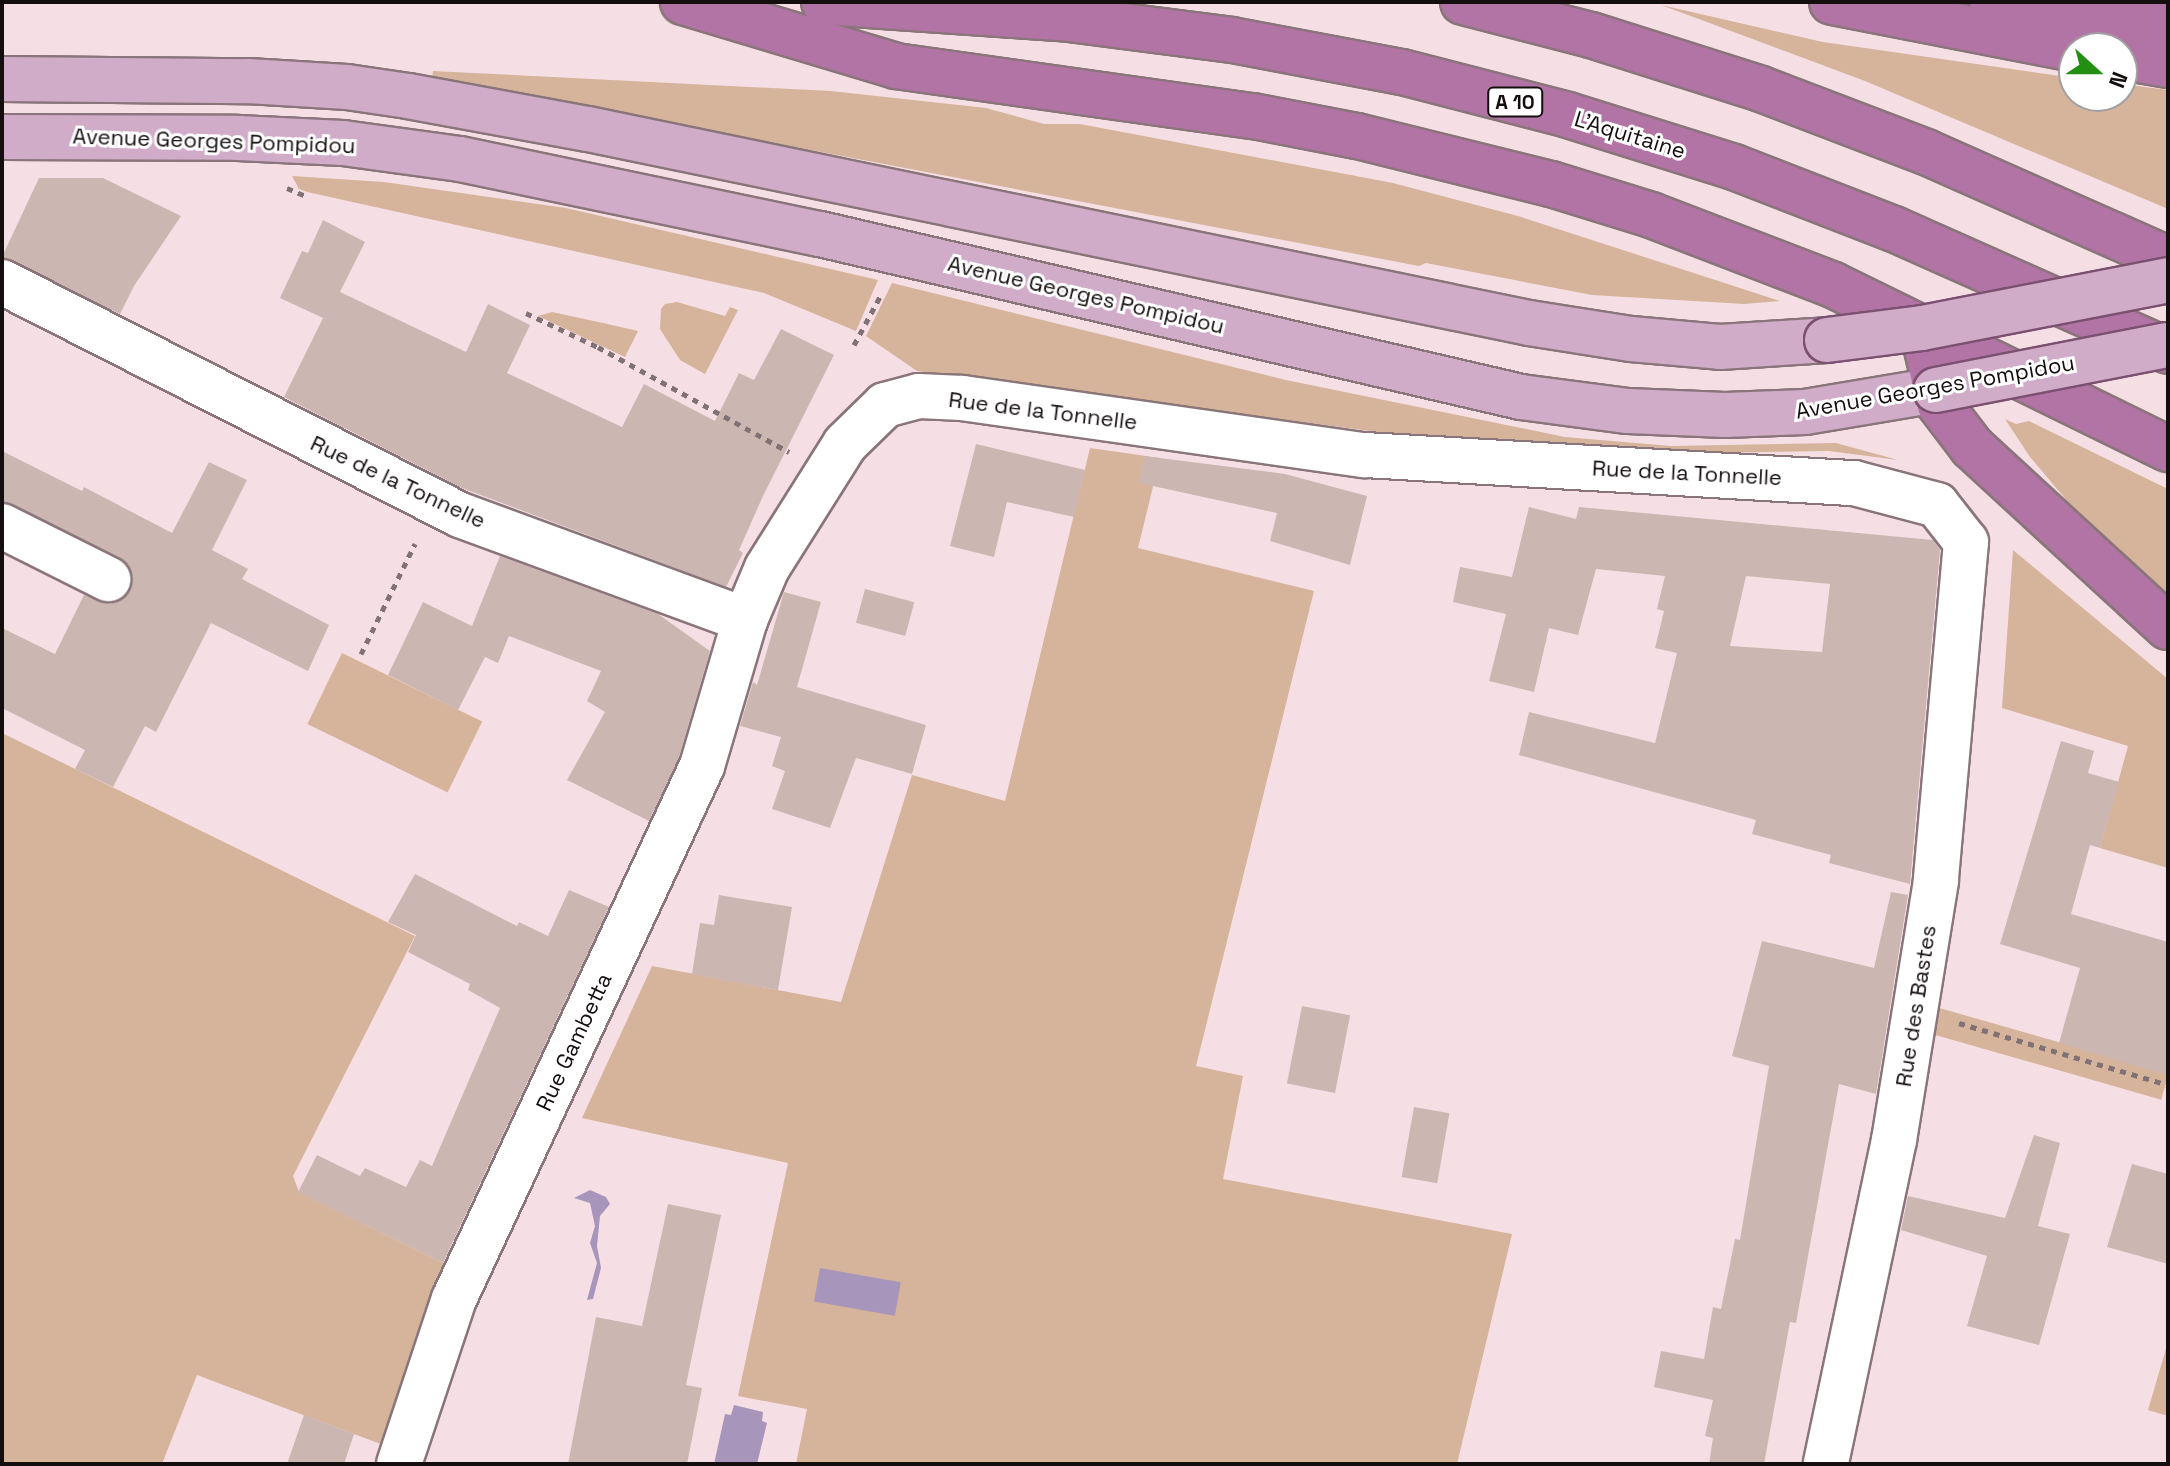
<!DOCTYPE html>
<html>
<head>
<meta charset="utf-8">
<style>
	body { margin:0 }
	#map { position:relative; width:2170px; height:1466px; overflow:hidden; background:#f6dfe4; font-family:"Space Grotesk",sans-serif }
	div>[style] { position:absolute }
	.green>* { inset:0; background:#d6b49b; transform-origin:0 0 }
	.water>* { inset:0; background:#a795bb; transform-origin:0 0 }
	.building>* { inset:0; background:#ccb6b2; transform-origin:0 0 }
	.path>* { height:5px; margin-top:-2.5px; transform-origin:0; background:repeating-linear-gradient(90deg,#7f7174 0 6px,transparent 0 12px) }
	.roads { filter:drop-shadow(2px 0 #89757a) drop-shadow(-2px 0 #89757a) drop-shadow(0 2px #89757a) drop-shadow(0 -2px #89757a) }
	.minor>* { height:44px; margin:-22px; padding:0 22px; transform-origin:22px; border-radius:22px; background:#fff }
	.major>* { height:44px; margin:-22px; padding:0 22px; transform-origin:22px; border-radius:22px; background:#d1acc9 }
	.highway>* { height:44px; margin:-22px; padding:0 22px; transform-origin:22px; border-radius:22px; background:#b274a5 }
	.bridges { filter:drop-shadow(2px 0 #7b5070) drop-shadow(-2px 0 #7b5070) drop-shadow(0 2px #7b5070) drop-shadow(0 -2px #7b5070) }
	.major-bridge>* { height:44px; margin:-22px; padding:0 22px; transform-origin:22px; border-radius:22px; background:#d1acc9 }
	span { translate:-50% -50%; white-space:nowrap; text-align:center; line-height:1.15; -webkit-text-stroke:6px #fff; paint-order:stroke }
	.shield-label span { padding:2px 6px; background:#fff; border:2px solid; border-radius:6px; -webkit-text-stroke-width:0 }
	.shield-label { font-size:20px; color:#150e0f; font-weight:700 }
	.street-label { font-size:22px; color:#150e0f }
	.frame { position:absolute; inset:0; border:4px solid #150e0f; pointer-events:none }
	.north { position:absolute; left:2058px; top:32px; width:80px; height:80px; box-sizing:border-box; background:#fff; border:2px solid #a19f9f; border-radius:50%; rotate:111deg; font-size:22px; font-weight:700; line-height:32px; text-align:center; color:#150e0f }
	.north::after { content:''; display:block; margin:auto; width:28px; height:36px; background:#228e12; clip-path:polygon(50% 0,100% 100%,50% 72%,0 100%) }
</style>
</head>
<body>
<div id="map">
	<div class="green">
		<i style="clip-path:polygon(1661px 5px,1823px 42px,2074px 78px,2074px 96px,2122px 96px,2122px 84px,2168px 90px,2168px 209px,1865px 81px)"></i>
		<i style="clip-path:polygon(433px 71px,831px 91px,986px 108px,1044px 124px,1080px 124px,1393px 183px,1518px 216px,1780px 301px,1744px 304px,1592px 295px,1426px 263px,1419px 266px,432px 78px)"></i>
		<i style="clip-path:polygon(292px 176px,384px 182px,566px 208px,878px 280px,856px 331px,764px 293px,307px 192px,299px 189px)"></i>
		<i style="clip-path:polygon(892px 283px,1286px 380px,1565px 437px,1671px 446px,1836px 443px,1898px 460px,1829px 451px,1647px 454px,1408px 436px,917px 371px,866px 336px)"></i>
		<i style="clip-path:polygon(677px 302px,725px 316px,730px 307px,738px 310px,705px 374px,680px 360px,660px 329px,661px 309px,665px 304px)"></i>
		<i style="clip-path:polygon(552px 312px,603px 323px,638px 331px,625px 357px,538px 316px)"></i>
		<i style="clip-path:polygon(2005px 419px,2016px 424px,2029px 421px,2168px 489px,2168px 594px,2068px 502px,2030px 457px)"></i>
		<i style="clip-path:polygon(1090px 448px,1160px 458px,1138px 548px,1314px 591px,1196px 1066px,1243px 1076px,1223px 1179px,1512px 1234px,1457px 1464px,796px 1464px,807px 1409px,738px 1396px,788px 1163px,582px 1118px,652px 966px,841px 1002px,912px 775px,1005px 801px)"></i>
		<i style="clip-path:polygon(2013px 550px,2168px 679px,2168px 868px,2100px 848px,2128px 746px,2002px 708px)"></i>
		<i style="left:342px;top:653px;width:156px;height:79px;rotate:26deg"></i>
		<i style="clip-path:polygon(2px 733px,415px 936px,293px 1176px,299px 1192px,447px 1265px,435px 1288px,386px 1446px,197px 1375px,162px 1464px,2px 1464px)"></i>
		<i style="left:1936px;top:1007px;width:242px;height:27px;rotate:16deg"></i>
		<i style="clip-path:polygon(2168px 1342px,2168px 1416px,2148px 1410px)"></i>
	</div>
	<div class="water">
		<i style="clip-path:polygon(590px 1190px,606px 1197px,610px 1204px,600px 1216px,597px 1246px,601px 1268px,593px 1299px,587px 1300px,597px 1263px,590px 1243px,595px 1226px,590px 1203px,574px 1198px)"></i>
		<i style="left:820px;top:1268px;width:82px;height:34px;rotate:10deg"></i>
		<i style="clip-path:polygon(734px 1405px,763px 1412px,762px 1421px,767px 1423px,757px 1464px,714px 1464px,725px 1414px,731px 1415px)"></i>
	</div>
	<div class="building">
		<i style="clip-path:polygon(39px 178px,103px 178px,181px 216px,134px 286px,120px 314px,2px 257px)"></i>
		<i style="clip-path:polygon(323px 220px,365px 242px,340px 292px,466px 352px,488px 304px,530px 325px,507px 373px,622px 427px,644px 384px,715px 421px,739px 373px,754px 380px,781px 329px,834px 355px,763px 496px,739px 550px,743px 553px,726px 587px,462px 488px,284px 397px,323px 318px,280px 298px,302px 251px,308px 253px)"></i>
		<i style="clip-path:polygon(976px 444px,1085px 470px,1074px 517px,1007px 502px,994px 557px,950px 546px)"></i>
		<i style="clip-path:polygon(2px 451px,82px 491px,84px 487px,172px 533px,209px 462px,247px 480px,212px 550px,248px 569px,242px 579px,329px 625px,308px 671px,211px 623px,156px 732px,145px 726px,113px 787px,75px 769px,85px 750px,2px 708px,2px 628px,55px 654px,84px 595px,109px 604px,121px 600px,131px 589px,133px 577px,128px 565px,119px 557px,2px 501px)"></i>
		<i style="clip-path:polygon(1144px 456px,1285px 474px,1367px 496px,1350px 565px,1270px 541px,1277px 513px,1139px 483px)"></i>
		<i style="clip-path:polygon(evenodd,1529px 507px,1576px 519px,1579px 507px,1933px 540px,1940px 550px,1910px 884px,1829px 863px,1831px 855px,1752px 834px,1756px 820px,1519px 755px,1529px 712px,1655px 743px,1677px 653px,1655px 648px,1664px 611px,1657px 609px,1665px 576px,1596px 569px,1578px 635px,1549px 628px,1534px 692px,1489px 681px,1506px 614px,1453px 602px,1460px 567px,1512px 577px,1529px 507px,1746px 576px,1830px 584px,1822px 652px,1730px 646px,1746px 576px)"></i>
		<i style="clip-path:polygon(500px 556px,658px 614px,710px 651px,679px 757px,649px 821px,567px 780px,605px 712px,587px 701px,601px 671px,509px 636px,498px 663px,485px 657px,458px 710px,388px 675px,423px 602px,472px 626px)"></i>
		<i style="left:865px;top:589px;width:51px;height:35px;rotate:15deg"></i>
		<i style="clip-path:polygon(784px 592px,821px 602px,797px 687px,926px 725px,912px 774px,856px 758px,830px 828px,772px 809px,785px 771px,772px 766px,781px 737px,740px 726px,753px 682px,757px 685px)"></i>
		<i style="clip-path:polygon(2061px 741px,2094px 751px,2088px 773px,2119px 782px,2100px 848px,2090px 845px,2071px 914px,2168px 942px,2168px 1075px,2059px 1043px,2080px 968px,2000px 944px)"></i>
		<i style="clip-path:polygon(415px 874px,517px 926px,519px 922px,548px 936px,569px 890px,609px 907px,443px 1263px,298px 1192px,317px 1155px,360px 1176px,365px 1168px,406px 1187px,420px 1160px,432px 1166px,500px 1008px,468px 990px,470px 984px,408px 952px,416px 935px,388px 922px)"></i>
		<i style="clip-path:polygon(1891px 892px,1908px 895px,1876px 1094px,1839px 1084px,1796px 1323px,1790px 1322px,1764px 1464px,1709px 1464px,1713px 1438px,1705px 1436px,1713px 1400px,1654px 1387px,1661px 1351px,1704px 1359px,1713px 1307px,1721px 1309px,1735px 1239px,1740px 1240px,1769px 1066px,1732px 1056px,1762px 941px,1874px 968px)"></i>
		<i style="clip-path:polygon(719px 895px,792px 907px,778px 990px,692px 974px,700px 923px,714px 925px)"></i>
		<i style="left:1302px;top:1006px;width:49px;height:79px;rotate:11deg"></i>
		<i style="left:1414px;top:1107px;width:36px;height:71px;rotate:10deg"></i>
		<i style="clip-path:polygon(2034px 1135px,2060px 1143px,2038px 1226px,2070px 1234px,2039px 1345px,1967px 1326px,1987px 1256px,1901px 1230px,1908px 1196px,2005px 1218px)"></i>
		<i style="clip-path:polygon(2132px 1164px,2168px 1174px,2168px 1264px,2107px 1247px)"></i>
		<i style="clip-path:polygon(668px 1204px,721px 1215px,686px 1385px,702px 1388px,687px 1464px,568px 1464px,596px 1317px,642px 1326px)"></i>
		<i style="clip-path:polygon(304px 1415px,354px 1434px,344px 1464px,287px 1464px)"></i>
	</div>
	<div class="path">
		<i style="left:287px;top:188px;width:23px;rotate:23deg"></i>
		<i style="left:526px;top:313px;width:80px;rotate:25.3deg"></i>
		<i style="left:598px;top:347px;width:218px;rotate:28.8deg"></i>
		<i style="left:854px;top:345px;width:59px;rotate:-61.7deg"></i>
		<i style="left:361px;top:654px;width:123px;rotate:-63.9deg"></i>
		<i style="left:1959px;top:1023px;width:218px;rotate:16.5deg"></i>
	</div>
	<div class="roads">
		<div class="minor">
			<i style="left:2px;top:282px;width:514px;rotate:26.96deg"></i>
			<i style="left:460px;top:515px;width:304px;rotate:20.2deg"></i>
			<i style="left:745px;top:620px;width:56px;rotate:-67.1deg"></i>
			<i style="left:767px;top:568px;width:146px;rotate:-57.8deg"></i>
			<i style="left:845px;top:444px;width:56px;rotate:-44.3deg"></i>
			<i style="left:885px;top:405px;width:35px;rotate:-15deg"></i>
			<i style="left:919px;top:396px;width:43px;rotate:2.7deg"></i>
			<i style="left:962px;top:398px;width:407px;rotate:8.1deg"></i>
			<i style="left:1365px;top:455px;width:490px;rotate:3.3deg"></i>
			<i style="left:1854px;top:483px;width:86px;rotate:14.8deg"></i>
			<i style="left:1937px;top:505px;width:47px;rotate:51.9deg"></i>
			<i style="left:1966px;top:542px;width:340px;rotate:95.1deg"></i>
			<i style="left:1936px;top:881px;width:262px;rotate:99.2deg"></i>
			<i style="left:1894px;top:1140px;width:331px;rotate:101.9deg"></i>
			<i style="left:2px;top:526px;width:119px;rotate:26.6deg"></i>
			<i style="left:399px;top:1464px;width:174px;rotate:-71.6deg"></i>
			<i style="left:454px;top:1299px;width:588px;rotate:-65.05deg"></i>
			<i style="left:702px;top:766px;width:152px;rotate:-73.6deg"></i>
		</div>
		<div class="major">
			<i style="left:2px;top:79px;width:246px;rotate:0.5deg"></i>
			<i style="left:248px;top:81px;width:99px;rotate:3.5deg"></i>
			<i style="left:347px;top:87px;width:62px;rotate:8.4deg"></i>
			<i style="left:408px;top:96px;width:183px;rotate:10.4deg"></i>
			<i style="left:588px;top:129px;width:961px;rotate:11.65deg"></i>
			<i style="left:1529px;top:323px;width:103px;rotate:8.9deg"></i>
			<i style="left:1631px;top:339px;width:89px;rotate:5.1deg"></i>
			<i style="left:1720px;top:347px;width:107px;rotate:-3.7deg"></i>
			<i style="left:2px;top:137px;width:236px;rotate:0.2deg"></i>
			<i style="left:238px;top:138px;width:105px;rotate:2.7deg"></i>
			<i style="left:343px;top:143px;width:118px;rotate:7.8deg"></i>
			<i style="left:460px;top:159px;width:368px;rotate:11.8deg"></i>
			<i style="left:820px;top:234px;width:720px;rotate:13.09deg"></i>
			<i style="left:1521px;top:397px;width:108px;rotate:7.5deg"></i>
			<i style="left:1628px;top:411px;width:97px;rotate:2.4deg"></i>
			<i style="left:1725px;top:415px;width:80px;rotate:-2.1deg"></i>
			<i style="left:1805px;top:412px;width:133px;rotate:-9.5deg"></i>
		</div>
		<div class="highway">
			<i style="left:683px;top:2px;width:222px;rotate:16.7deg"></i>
			<i style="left:896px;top:66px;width:360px;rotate:8deg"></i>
			<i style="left:1253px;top:116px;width:106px;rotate:10.9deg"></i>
			<i style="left:1357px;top:136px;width:200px;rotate:13.9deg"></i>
			<i style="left:1551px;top:184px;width:105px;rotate:17.2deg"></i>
			<i style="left:1651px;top:215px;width:195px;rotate:21deg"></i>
			<i style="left:1833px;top:285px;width:373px;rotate:26.1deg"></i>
			<i style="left:824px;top:2px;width:238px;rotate:3.9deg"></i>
			<i style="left:1061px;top:18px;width:172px;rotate:7.3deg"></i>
			<i style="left:1232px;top:40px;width:173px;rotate:10.7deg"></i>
			<i style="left:1402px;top:72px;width:171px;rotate:14.5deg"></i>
			<i style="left:1568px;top:115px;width:174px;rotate:17.4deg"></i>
			<i style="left:1734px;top:167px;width:172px;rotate:21.2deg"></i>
			<i style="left:1894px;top:229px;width:300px;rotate:24deg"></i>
			<i style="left:1463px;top:2px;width:132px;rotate:14.5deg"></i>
			<i style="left:1591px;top:35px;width:178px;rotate:17.6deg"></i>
			<i style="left:1761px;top:89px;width:177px;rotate:20.9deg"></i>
			<i style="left:1926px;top:152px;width:265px;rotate:23.9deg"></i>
			<i style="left:1832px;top:2px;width:247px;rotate:11deg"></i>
			<i style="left:1992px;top:2px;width:177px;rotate:7.1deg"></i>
			<i style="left:2122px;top:57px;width:47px;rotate:9.9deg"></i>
			<i style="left:1922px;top:328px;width:79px;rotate:76.8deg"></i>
			<i style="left:1940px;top:405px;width:53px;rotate:52.7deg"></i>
			<i style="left:1972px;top:447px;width:266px;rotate:42.6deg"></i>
		</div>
	</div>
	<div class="bridges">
		<div class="major-bridge">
			<i style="left:1827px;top:340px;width:96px;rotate:-7.2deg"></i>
			<i style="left:1922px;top:328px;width:251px;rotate:-11deg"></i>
			<i style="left:1936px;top:390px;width:236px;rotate:-11deg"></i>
		</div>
	</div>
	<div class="shield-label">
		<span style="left:1515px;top:102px">A 10</span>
	</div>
	<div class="street-label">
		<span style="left:1630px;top:135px;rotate:17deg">L'Aquitaine</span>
		<span style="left:214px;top:141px;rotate:2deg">Avenue Georges Pompidou</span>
		<span style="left:1086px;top:295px;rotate:13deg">Avenue Georges Pompidou</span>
		<span style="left:1935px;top:387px;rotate:-10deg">Avenue Georges Pompidou</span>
		<span style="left:1043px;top:411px;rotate:7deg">Rue de la Tonnelle</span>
		<span style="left:1687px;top:473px;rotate:3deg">Rue de la Tonnelle</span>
		<span style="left:398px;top:482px;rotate:25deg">Rue de la Tonnelle</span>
		<span style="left:1916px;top:1006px;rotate:-81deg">Rue des Bastes</span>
		<span style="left:574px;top:1042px;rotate:-65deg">Rue Gambetta</span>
	</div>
	<div class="frame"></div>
	<div class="north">N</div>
</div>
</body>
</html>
